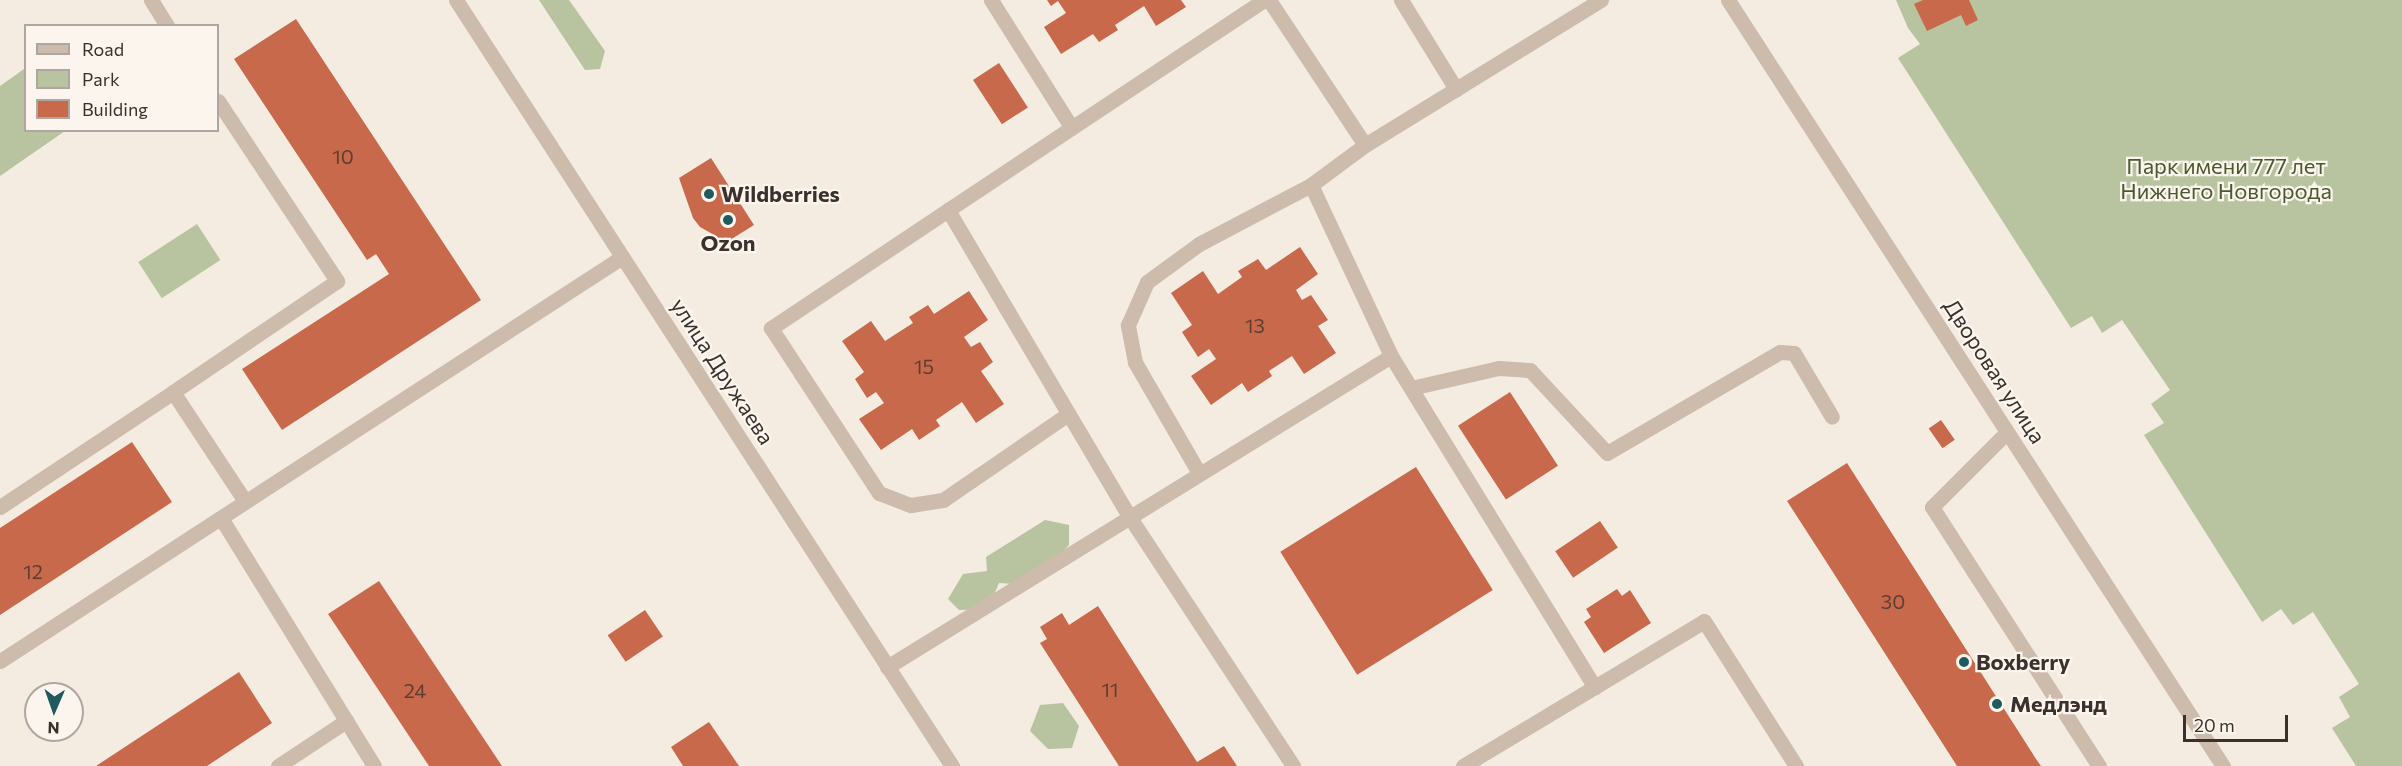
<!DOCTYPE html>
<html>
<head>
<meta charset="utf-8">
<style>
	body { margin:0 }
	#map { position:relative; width:2402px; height:766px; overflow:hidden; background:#f4ebe1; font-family:Commissioner,sans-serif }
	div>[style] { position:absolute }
	.green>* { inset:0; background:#b8c4a0; transform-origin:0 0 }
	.building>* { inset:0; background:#c8694b; transform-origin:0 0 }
	.minor>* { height:15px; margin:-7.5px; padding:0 7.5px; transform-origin:7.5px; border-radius:7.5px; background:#cdbbac }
	.dots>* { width:16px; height:16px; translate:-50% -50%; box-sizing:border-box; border:3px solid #fbf5ee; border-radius:50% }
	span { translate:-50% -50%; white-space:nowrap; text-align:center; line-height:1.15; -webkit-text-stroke:4.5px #fbf5ee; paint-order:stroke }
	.number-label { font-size:20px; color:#5e3e33 }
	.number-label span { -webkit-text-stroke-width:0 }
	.park-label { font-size:22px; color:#4a5a2e }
	.poi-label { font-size:22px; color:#3b302b; font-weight:700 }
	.left { translate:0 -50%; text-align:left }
	.street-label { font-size:22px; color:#3b302b }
	.legend { position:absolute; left:24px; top:24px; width:195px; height:108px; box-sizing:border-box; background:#fbf5ee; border:2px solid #aea6a0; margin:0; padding:8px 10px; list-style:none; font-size:18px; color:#3b302b }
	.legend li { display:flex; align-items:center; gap:12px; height:30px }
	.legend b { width:30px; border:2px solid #aea6a0 }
	.north { position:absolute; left:24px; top:682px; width:60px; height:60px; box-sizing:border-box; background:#fbf5ee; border:2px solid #aea6a0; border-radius:50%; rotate:182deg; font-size:16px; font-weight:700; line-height:24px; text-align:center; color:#3b302b }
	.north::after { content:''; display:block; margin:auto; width:21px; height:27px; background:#1f5a5e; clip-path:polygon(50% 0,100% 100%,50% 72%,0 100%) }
	.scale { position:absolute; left:2183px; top:715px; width:105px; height:27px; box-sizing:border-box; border:3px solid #3b302b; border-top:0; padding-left:8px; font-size:18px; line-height:21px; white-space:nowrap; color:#3b302b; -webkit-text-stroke:4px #fbf5ee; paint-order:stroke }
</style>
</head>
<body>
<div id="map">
	<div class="green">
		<i style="clip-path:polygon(539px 0,569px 0,605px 51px,600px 69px,585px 70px)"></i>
		<i style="clip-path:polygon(1896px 0,2402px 0,2402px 766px,2356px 766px,2332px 728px,2350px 717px,2339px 697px,2359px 684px,2313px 612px,2293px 625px,2281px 609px,2262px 622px,2144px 435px,2164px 423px,2151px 404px,2170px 390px,2122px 320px,2102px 333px,2092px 316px,2071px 328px,1898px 58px,1920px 44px,1908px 28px)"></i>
		<i style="clip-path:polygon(24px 69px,26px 130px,65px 131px,0 176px,0 86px)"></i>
		<i style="left:197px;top:224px;width:43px;height:70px;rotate:57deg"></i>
		<i style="clip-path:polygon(1045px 520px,1069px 525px,1069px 545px,1030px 585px,999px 583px,988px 609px,959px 610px,948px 599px,963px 574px,987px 571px,986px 557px)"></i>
		<i style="clip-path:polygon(1063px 703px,1079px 726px,1072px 748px,1048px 749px,1030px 731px,1040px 705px)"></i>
	</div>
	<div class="building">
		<i style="clip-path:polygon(1047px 0,1181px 0,1186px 7px,1156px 26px,1144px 6px,1115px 25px,1118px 30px,1099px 42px,1093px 34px,1061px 54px,1044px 27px,1066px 13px,1058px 1px,1051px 6px)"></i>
		<i style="clip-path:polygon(1923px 0,1969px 0,1978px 20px,1966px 26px,1961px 15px,1927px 31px,1914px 4px)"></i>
		<i style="clip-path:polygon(296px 19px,481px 300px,282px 430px,242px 369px,389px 274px,376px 254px,367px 260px,234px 59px)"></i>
		<i style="left:999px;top:63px;width:53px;height:31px;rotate:57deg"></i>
		<i style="clip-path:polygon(711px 158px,754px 225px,722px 245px,716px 236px,700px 227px,693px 218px,679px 178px)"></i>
		<i style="clip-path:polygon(1300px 247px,1318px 274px,1296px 290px,1302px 300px,1311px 295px,1328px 320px,1318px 326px,1336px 353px,1304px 374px,1292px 356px,1269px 371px,1272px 376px,1248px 392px,1242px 383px,1211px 405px,1191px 376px,1216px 359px,1209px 349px,1198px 357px,1182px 332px,1192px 325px,1171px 293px,1203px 271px,1218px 294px,1242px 277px,1238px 271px,1258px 259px,1266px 270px)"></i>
		<i style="clip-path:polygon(969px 291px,988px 320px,964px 337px,971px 347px,980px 342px,993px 362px,981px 371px,1004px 404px,976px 423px,962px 402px,936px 420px,940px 426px,919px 440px,912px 429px,881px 450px,859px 419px,884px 403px,876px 392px,867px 398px,855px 379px,864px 372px,842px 341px,871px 321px,885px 341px,913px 323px,909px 317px,928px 305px,934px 314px)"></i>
		<i style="left:1510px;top:392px;width:88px;height:62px;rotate:57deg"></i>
		<i style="left:1941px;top:420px;width:24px;height:15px;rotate:55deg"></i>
		<i style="clip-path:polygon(132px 442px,172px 502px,0 615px,0 528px)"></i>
		<i style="clip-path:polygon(1847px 463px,2036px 759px,2041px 766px,1957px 766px,1820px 552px,1787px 501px)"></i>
		<i style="left:1416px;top:467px;width:145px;height:160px;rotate:58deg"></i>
		<i style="left:1600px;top:521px;width:32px;height:54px;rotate:56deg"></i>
		<i style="clip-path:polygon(379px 581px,502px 766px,429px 766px,328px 614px)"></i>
		<i style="clip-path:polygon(1617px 589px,1622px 596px,1630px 590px,1651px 623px,1604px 653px,1584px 622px,1591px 617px,1586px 609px)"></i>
		<i style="clip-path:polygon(1098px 606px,1197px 762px,1224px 746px,1237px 766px,1119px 766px,1040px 643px,1047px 639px,1040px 627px,1062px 613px,1069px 625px)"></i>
		<i style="left:645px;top:610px;width:32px;height:45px;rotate:56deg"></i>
		<i style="clip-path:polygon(239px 672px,272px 723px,207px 766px,96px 766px)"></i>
		<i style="clip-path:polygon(709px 722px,739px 766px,683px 766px,671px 747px)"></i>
	</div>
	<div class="minor">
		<i style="left:151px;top:0;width:31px;rotate:58deg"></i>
		<i style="left:456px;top:0;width:913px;rotate:57.08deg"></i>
		<i style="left:991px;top:0;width:151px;rotate:57.7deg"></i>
		<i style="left:1264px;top:0;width:379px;rotate:146.4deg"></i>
		<i style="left:948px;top:210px;width:356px;rotate:59.4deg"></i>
		<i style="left:1129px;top:516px;width:299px;rotate:56.7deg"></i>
		<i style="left:1269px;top:0;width:174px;rotate:56.5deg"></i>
		<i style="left:1365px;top:145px;width:67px;rotate:143.5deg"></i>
		<i style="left:1311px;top:185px;width:189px;rotate:64.9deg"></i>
		<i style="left:1391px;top:356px;width:389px;rotate:58.4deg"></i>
		<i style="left:1401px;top:0;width:105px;rotate:58.3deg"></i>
		<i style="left:1728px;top:0;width:912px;rotate:57.13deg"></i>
		<i style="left:218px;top:101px;width:216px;rotate:56.5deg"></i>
		<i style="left:337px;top:281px;width:198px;rotate:145.9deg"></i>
		<i style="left:173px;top:392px;width:131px;rotate:56.6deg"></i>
		<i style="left:1365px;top:145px;width:277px;rotate:-31.6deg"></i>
		<i style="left:948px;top:210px;width:213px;rotate:146.3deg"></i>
		<i style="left:771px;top:328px;width:197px;rotate:56.8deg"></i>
		<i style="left:879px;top:493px;width:34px;rotate:21deg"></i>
		<i style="left:911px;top:505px;width:32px;rotate:-9deg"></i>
		<i style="left:943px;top:500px;width:152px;rotate:-34.5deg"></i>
		<i style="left:1411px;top:388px;width:90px;rotate:-12.8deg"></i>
		<i style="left:1499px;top:368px;width:31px;rotate:4deg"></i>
		<i style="left:1530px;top:370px;width:113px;rotate:47.1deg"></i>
		<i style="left:1607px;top:453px;width:200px;rotate:-30.3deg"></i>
		<i style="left:1780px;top:352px;width:14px;rotate:4deg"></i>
		<i style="left:1794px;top:353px;width:74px;rotate:59.3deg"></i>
		<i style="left:2007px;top:432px;width:106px;rotate:135deg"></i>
		<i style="left:1932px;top:507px;width:308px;rotate:57.2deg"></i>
		<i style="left:1199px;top:473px;width:128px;rotate:-120deg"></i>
		<i style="left:1135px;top:362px;width:38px;rotate:-101deg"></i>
		<i style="left:1128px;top:325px;width:47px;rotate:-66.2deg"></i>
		<i style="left:1147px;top:282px;width:64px;rotate:-36.2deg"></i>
		<i style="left:1199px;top:244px;width:127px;rotate:-27.8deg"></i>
		<i style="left:0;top:507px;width:208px;rotate:-33.6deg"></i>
		<i style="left:221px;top:518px;width:291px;rotate:58.3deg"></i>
		<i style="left:0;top:661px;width:742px;rotate:-33deg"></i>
		<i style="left:887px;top:667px;width:592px;rotate:-31.68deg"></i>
		<i style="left:278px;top:766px;width:82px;rotate:-33.5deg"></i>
		<i style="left:1463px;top:766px;width:281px;rotate:-31deg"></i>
		<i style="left:1704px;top:621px;width:172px;rotate:57.6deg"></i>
	</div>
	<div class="dots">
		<i style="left:709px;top:194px;background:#1f5a5e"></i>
		<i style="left:728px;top:220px;background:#1f5a5e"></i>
		<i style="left:1964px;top:662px;background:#1f5a5e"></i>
		<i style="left:1997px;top:704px;background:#1f5a5e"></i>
	</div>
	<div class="number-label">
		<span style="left:343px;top:156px">10</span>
		<span style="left:1255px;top:325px">13</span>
		<span style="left:924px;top:366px">15</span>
		<span style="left:33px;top:571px">12</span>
		<span style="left:1893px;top:601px">30</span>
		<span style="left:1110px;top:689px">11</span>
		<span style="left:415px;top:690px">24</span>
	</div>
	<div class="park-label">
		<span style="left:2226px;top:178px">Парк имени 777 лет<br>Нижнего Новгорода</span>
	</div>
	<div class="poi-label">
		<span class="left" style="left:721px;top:194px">Wildberries</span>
		<span style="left:728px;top:243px">Ozon</span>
		<span class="left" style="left:1976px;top:662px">Boxberry</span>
		<span class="left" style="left:2010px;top:704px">Медлэнд</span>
	</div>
	<div class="street-label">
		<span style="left:723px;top:371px;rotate:57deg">улица Дружаева</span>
		<span style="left:1995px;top:371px;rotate:57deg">Дворовая улица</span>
	</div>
	<ul class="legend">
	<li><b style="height:8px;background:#cdbbac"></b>Road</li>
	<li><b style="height:16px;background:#b8c4a0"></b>Park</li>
	<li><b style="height:16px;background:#c8694b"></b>Building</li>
	</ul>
	<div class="north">N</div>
	<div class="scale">20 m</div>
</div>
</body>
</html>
